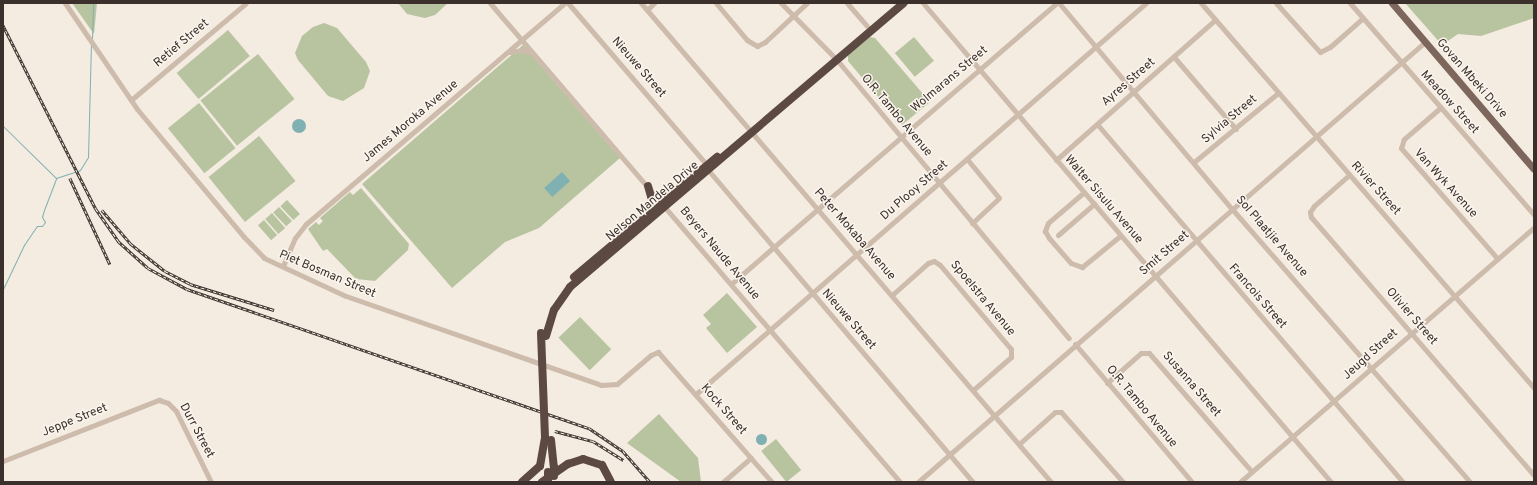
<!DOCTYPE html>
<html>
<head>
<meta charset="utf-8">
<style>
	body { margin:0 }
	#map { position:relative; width:1537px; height:485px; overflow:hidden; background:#f4ebe1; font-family:Overpass,sans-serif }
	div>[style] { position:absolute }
	.green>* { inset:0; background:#b8c4a0; transform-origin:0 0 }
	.water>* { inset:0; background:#7fb0b2; transform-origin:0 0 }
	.round { border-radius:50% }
	.stream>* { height:1px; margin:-0.5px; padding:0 0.5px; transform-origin:0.5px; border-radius:0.5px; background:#7fb0b2 }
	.minor>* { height:5px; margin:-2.5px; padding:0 2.5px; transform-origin:2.5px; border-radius:2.5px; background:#cdbbac }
	.major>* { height:7px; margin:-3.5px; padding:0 3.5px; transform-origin:3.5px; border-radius:3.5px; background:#7d675c }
	.highway>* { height:8px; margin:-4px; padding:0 4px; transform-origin:4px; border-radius:4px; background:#5c4a42 }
	.rail>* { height:2.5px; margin-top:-1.25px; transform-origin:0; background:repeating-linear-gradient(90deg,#fbf5ee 0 3px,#3b302b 0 6px); box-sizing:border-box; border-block:1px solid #3b302b }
	.highway-bridge>* { height:8px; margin:-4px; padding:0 4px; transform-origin:4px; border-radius:4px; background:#5c4a42 }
	span { translate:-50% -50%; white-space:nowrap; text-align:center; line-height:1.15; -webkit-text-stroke:3px #fbf5ee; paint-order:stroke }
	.street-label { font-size:12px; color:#3b302b }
	.frame { position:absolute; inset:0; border:4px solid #3b302b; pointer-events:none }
</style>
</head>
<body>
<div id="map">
	<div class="green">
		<i style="clip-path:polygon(72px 3px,97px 3px,94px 34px)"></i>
		<i style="clip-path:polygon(398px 3px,448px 3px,435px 15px,425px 18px,407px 14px)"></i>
		<i style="clip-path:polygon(1405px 3px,1534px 3px,1534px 18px,1481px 36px,1458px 34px,1442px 45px)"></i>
		<i style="clip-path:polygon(324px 23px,337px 28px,366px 62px,370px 71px,364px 88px,343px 101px,328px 96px,298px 60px,295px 53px,302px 36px,313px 27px)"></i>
		<i style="left:228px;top:30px;width:34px;height:67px;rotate:50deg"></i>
		<i style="clip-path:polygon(870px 37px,875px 38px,930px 102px,902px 125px,848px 61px,848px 55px)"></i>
		<i style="left:914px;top:37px;width:31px;height:25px;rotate:50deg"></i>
		<i style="clip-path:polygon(523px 45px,620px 158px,539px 228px,505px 242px,452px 288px,362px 184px)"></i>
		<i style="left:258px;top:54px;width:58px;height:74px;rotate:51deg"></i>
		<i style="left:199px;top:103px;width:58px;height:40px;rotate:51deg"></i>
		<i style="left:259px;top:136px;width:58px;height:65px;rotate:51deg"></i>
		<i style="clip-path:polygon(361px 188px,409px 244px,408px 250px,375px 281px,356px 279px,327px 249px,323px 251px,308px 229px,316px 222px,319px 225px,323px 221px,320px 218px,350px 192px,353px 195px)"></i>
		<i style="left:287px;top:200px;width:19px;height:9px;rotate:47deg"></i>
		<i style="left:279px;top:207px;width:19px;height:8px;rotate:47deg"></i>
		<i style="left:272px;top:213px;width:20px;height:9px;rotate:49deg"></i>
		<i style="left:264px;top:220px;width:20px;height:8px;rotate:49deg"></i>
		<i style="clip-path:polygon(727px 293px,757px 327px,727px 353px,706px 328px,711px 324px,703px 315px)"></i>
		<i style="left:580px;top:317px;width:45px;height:30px;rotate:46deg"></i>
		<i style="clip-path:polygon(659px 414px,698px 458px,701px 482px,681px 482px,627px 443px)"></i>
		<i style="left:776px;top:439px;width:40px;height:19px;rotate:51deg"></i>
	</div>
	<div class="water">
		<i class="round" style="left:292px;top:119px;width:14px;height:14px"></i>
		<i style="left:562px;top:172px;width:12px;height:24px;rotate:48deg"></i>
		<i class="round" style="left:755.5px;top:433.5px;width:11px;height:11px"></i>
	</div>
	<div class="stream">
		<i style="left:92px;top:38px;width:35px;rotate:-88deg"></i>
		<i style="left:3px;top:126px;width:74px;rotate:44.5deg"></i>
		<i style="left:56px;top:178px;width:25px;rotate:-18deg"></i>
		<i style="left:80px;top:170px;width:15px;rotate:-58deg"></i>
		<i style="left:88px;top:157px;width:112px;rotate:-88.5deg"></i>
		<i style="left:3px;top:289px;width:49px;rotate:-64.5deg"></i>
		<i style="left:24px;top:245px;width:23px;rotate:-56deg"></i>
		<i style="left:37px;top:226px;width:5px"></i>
		<i style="left:42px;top:226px;width:5px;rotate:-53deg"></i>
		<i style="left:45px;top:222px;width:6px;rotate:-121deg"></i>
		<i style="left:42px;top:217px;width:7px;rotate:-74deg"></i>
		<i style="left:44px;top:210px;width:34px;rotate:-69deg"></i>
	</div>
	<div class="minor">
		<i style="left:65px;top:3px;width:128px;rotate:55.8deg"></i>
		<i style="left:137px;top:109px;width:167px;rotate:50.1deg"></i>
		<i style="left:244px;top:237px;width:29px;rotate:46deg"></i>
		<i style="left:264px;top:258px;width:90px;rotate:24.9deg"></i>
		<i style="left:346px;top:296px;width:270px;rotate:19.2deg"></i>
		<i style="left:601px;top:385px;width:16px;rotate:-4deg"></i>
		<i style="left:617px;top:384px;width:45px;rotate:-40.5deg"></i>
		<i style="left:651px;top:355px;width:8px;rotate:-23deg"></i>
		<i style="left:658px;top:352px;width:173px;rotate:48.8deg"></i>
		<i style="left:490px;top:3px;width:631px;rotate:49.44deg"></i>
		<i style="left:568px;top:3px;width:213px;rotate:49.4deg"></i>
		<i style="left:641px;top:3px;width:631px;rotate:49.44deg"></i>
		<i style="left:716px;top:3px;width:48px;rotate:50deg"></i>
		<i style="left:747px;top:40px;width:12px;rotate:31deg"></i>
		<i style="left:757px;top:46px;width:9px;rotate:-27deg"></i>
		<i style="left:765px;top:42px;width:57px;rotate:-42.9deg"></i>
		<i style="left:781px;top:3px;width:80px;rotate:45.5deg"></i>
		<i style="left:837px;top:60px;width:362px;rotate:50.2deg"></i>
		<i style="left:847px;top:3px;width:30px;rotate:49deg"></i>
		<i style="left:923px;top:3px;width:629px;rotate:49.58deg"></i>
		<i style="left:1059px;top:3px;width:269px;rotate:50deg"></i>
		<i style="left:1232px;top:209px;width:362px;rotate:48.9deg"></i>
		<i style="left:1201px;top:3px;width:509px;rotate:49.14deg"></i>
		<i style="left:1276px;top:3px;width:66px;rotate:48.1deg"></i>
		<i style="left:1320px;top:52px;width:11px;rotate:-27deg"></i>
		<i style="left:1330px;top:47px;width:44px;rotate:-41.3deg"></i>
		<i style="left:1350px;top:3px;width:281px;rotate:49deg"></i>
		<i style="left:647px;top:10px;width:10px;rotate:-45deg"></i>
		<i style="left:510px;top:52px;width:13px;rotate:-9deg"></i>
		<i style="left:523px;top:50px;width:9px;rotate:18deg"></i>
		<i style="left:1174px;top:57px;width:95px;rotate:49.3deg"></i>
		<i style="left:131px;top:100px;width:150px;rotate:-40.1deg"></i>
		<i style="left:1440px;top:108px;width:48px;rotate:139.3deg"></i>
		<i style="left:1404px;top:139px;width:9px;rotate:108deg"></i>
		<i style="left:1401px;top:148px;width:147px;rotate:48.9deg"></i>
		<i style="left:1097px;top:124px;width:471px;rotate:49.5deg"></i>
		<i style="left:967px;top:159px;width:50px;rotate:50.6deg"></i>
		<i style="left:999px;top:198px;width:37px;rotate:137deg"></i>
		<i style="left:1056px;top:160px;width:212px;rotate:-41.4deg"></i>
		<i style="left:1194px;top:162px;width:109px;rotate:-39.4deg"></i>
		<i style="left:709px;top:171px;width:408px;rotate:49.7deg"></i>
		<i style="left:1349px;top:175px;width:47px;rotate:138.5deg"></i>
		<i style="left:1314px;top:206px;width:7px;rotate:124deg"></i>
		<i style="left:1310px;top:212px;width:5px;rotate:79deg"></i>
		<i style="left:1311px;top:217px;width:341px;rotate:49.2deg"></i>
		<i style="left:1083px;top:193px;width:46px;rotate:139.4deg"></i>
		<i style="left:1048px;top:223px;width:9px;rotate:111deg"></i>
		<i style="left:1045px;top:231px;width:8px;rotate:60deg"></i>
		<i style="left:1049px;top:238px;width:33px;rotate:49deg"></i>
		<i style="left:1071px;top:263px;width:12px;rotate:20deg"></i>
		<i style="left:1082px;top:267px;width:49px;rotate:-39.2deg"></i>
		<i style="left:1058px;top:235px;width:48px;rotate:-40.7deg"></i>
		<i style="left:283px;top:266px;width:30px;rotate:-67deg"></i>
		<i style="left:295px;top:238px;width:18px;rotate:-52deg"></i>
		<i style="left:306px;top:224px;width:340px;rotate:-40.5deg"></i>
		<i style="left:731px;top:284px;width:430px;rotate:-40.8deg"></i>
		<i style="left:892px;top:295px;width:48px;rotate:-41.6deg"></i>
		<i style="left:928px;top:263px;width:6px;rotate:-18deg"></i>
		<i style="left:934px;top:261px;width:7px;rotate:34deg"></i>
		<i style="left:940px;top:265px;width:110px;rotate:49.8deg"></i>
		<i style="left:1011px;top:349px;width:8px;rotate:90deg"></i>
		<i style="left:1011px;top:357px;width:50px;rotate:139deg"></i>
		<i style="left:1075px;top:344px;width:181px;rotate:49.7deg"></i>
		<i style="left:1107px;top:383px;width:45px;rotate:-41.4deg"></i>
		<i style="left:1141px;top:353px;width:8px"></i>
		<i style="left:1149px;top:353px;width:157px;rotate:49.1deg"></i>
		<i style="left:696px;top:394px;width:596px;rotate:-40.99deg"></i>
		<i style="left:1019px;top:444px;width:48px;rotate:-41.6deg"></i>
		<i style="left:1055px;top:412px;width:6px"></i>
		<i style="left:1061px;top:412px;width:94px;rotate:48.5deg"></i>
		<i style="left:3px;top:461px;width:168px;rotate:-21.4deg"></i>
		<i style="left:159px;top:400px;width:9px;rotate:18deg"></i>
		<i style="left:168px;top:403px;width:11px;rotate:45deg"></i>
		<i style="left:176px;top:411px;width:79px;rotate:63.8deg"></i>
		<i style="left:723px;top:482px;width:37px;rotate:-41deg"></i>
		<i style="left:918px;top:482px;width:671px;rotate:-40.95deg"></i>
		<i style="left:1240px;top:482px;width:389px;rotate:-40.9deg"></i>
	</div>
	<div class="major">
		<i style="left:1392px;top:3px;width:218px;rotate:49.5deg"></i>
	</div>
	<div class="highway">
		<i style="left:648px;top:186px;width:15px;rotate:74deg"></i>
		<i style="left:652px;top:200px;width:13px;rotate:108deg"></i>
		<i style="left:574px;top:277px;width:187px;rotate:-40deg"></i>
		<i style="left:546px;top:336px;width:27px;rotate:-73deg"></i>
		<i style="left:554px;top:310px;width:28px;rotate:-55deg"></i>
		<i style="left:570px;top:287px;width:438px;rotate:-40.4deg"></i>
		<i style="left:551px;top:440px;width:27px;rotate:84deg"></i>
		<i style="left:522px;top:482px;width:24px;rotate:-42deg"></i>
		<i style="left:540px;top:466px;width:27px;rotate:-80deg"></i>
		<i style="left:542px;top:482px;width:32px;rotate:-35deg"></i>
		<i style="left:568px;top:464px;width:16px;rotate:-18deg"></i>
		<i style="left:583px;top:459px;width:20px;rotate:18deg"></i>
		<i style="left:602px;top:465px;width:19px;rotate:62deg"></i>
	</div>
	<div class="rail">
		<i style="left:3px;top:25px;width:206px;rotate:63.2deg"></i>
		<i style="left:96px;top:209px;width:39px;rotate:55deg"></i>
		<i style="left:118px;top:241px;width:40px;rotate:42deg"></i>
		<i style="left:148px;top:268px;width:44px;rotate:28.3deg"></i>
		<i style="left:187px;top:289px;width:425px;rotate:19.1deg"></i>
		<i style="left:589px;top:428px;width:41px;rotate:34.1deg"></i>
		<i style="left:623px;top:451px;width:41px;rotate:48.9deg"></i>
		<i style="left:70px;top:178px;width:95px;rotate:65.1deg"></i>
		<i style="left:102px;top:210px;width:45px;rotate:49.5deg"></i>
		<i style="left:131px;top:244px;width:43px;rotate:38.5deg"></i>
		<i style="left:165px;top:271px;width:28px;rotate:27deg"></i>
		<i style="left:190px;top:284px;width:88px;rotate:17.2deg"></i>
		<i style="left:555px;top:431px;width:39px;rotate:15deg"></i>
		<i style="left:593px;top:441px;width:36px;rotate:32deg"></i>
	</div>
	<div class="highway-bridge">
		<i style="left:541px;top:333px;width:106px;rotate:87.8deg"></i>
		<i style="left:554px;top:467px;width:9px;rotate:90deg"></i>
		<i style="left:548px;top:472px;width:10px;rotate:90deg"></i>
	</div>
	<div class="street-label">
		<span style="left:182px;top:44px;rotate:-40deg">Retief Street</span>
		<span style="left:638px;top:68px;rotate:49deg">Nieuwe Street</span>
		<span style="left:1471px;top:79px;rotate:49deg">Govan Mbeki Drive</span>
		<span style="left:950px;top:80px;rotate:-40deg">Wolmarans Street</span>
		<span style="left:1129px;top:83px;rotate:-41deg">Ayres Street</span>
		<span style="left:1449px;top:103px;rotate:48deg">Meadow Street</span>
		<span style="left:896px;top:116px;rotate:50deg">O.R. Tambo Avenue</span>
		<span style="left:1230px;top:120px;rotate:-40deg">Sylvia Street</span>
		<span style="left:411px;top:122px;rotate:-40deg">James Moroka Avenue</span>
		<span style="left:1445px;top:184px;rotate:48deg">Van Wyk Avenue</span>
		<span style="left:1375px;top:189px;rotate:48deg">Rivier Street</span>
		<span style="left:915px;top:191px;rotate:-41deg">Du Plooy Street</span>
		<span style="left:1103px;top:200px;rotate:49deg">Walter Sisulu Avenue</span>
		<span style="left:653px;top:202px;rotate:-40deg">Nelson Mandela Drive</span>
		<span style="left:854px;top:235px;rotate:49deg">Peter Mokaba Avenue</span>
		<span style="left:1271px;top:237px;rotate:49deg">Sol Plaatjie Avenue</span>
		<span style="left:719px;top:254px;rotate:50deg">Beyers Naude Avenue</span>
		<span style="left:1165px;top:254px;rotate:-41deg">Smit Street</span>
		<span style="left:327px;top:275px;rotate:23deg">Piet Bosman Street</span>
		<span style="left:1257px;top:297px;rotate:49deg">Francois Street</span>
		<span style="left:982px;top:299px;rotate:50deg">Spoelstra Avenue</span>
		<span style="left:1411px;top:317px;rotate:49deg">Olivier Street</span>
		<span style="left:848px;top:320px;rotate:49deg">Nieuwe Street</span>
		<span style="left:1371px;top:355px;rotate:-42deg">Jeugd Street</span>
		<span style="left:1191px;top:385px;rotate:49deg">Susanna Street</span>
		<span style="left:1141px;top:407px;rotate:50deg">O.R. Tambo Avenue</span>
		<span style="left:723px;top:410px;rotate:49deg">Kock Street</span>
		<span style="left:75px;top:421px;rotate:-22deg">Jeppe Street</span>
		<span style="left:196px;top:431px;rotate:62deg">Durr Street</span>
	</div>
	<div class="frame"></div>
</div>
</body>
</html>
